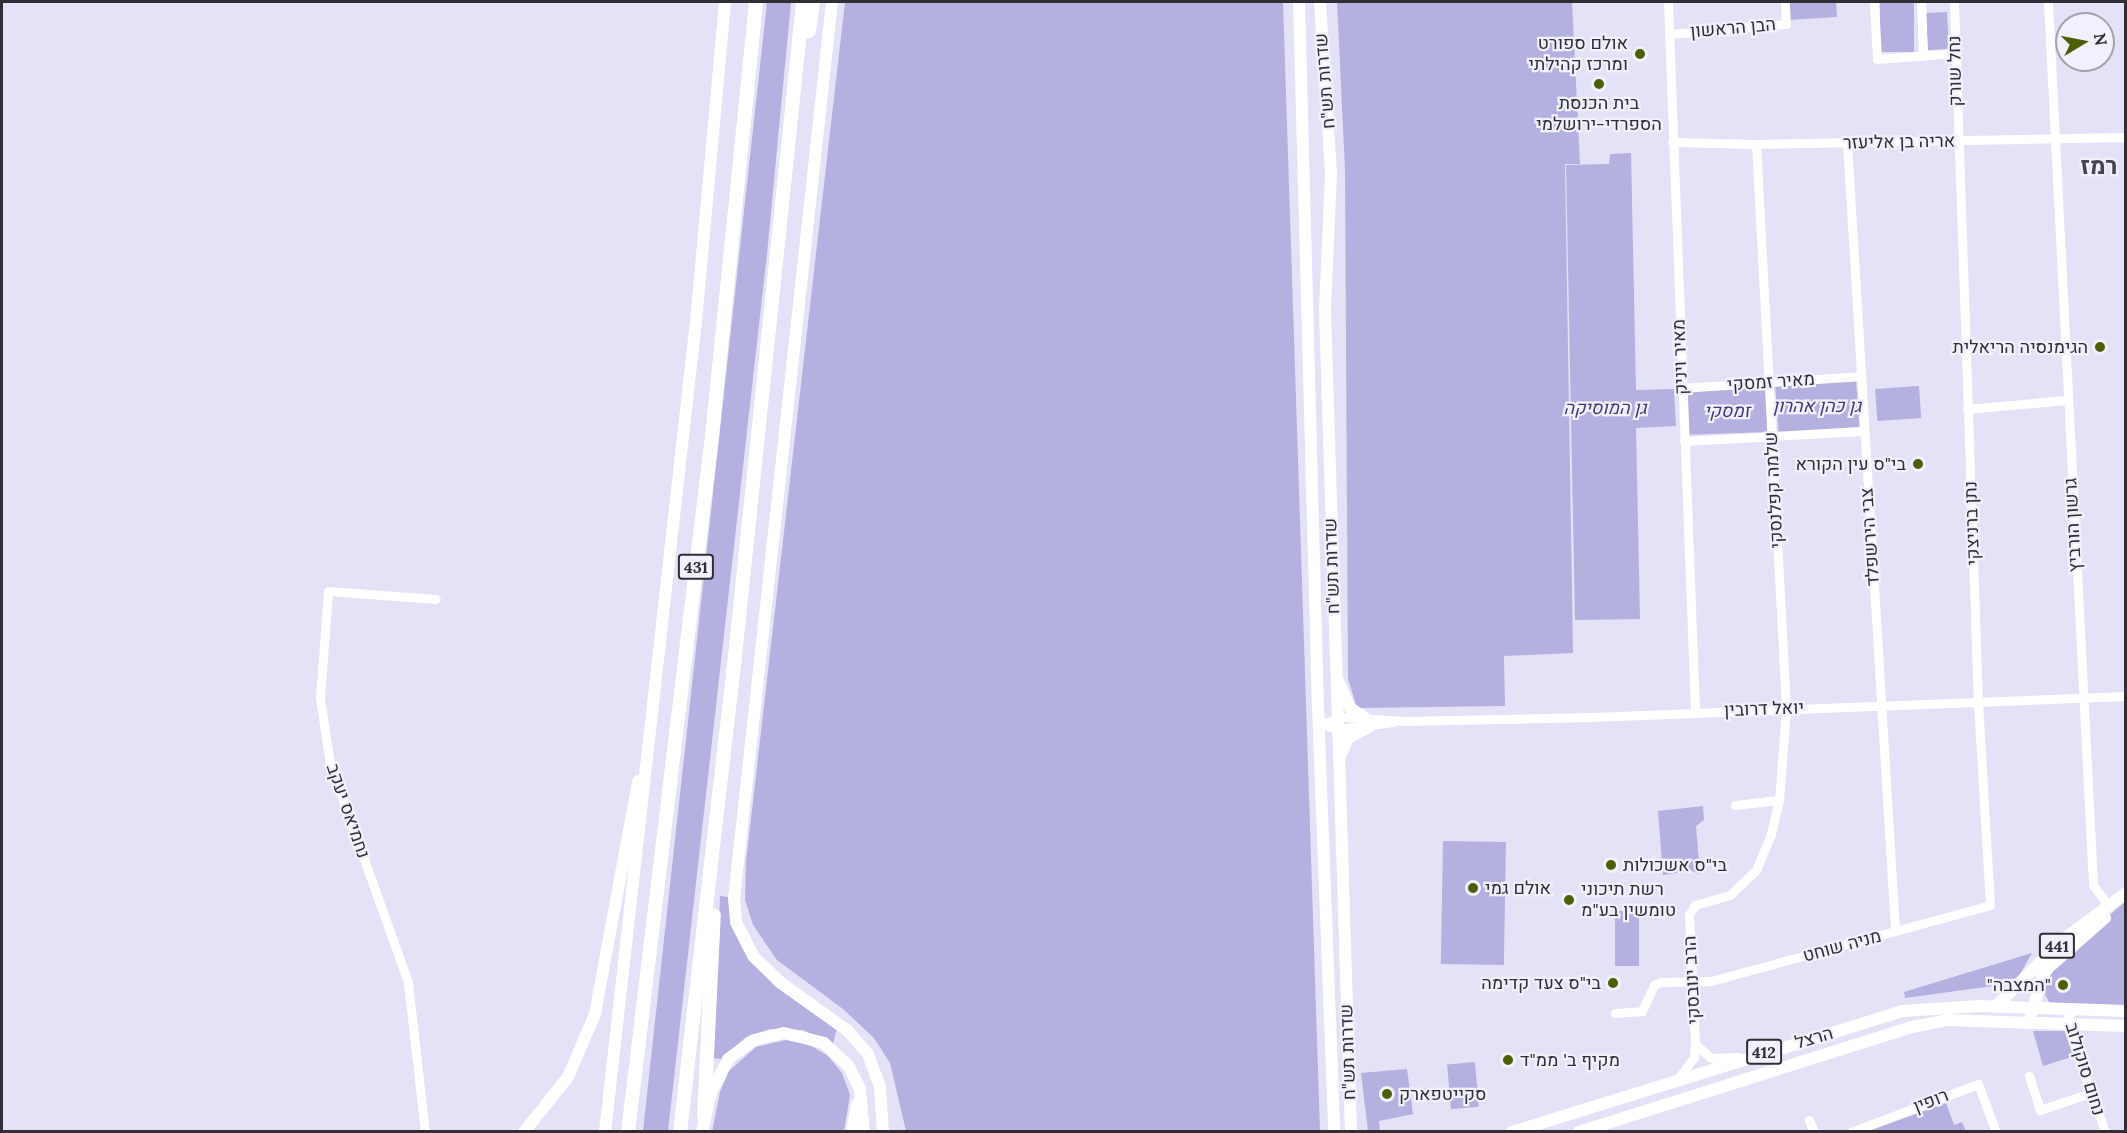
<!DOCTYPE html>
<html>
<head>
<meta charset="utf-8">
<style>
	body { margin:0 }
	#map { position:relative; width:2127px; height:1133px; overflow:hidden; background:#e3e2f6; font-family:Lora,Heebo,serif }
	div>[style] { position:absolute }
	.green>* { inset:0; background:#b4b0e0; transform-origin:0 0 }
	.minor>* { height:9px; margin:-4.5px; padding:0 4.5px; transform-origin:4.5px; border-radius:4.5px; background:#fff }
	.major>* { height:12px; margin:-6px; padding:0 6px; transform-origin:6px; border-radius:6px; background:#fff }
	.highway>* { height:14px; margin:-7px; padding:0 7px; transform-origin:7px; border-radius:7px; background:#fff }
	.dots>* { width:16px; height:16px; translate:-50% -50%; box-sizing:border-box; border:3px solid #f1f0fc; border-radius:50% }
	span { translate:-50% -50%; white-space:nowrap; text-align:center; line-height:1.15; -webkit-text-stroke:4.5px #f1f0fc; paint-order:stroke }
	.shield-label span { padding:2px 4px; background:#f1f0fc; border:2px solid; border-radius:4px; -webkit-text-stroke-width:0 }
	.shield-label { font-size:16px; color:#2e2e35; font-weight:700 }
	.street-label { font-size:18px; color:#2e2e35 }
	.poi-label { font-size:18px; color:#2e2e35 }
	.right { translate:-100% -50%; text-align:right }
	.left { translate:0 -50%; text-align:left }
	.park-label { font-size:18px; color:#42357c; font-style:italic }
	.district-label { font-size:24px; color:#444353; font-weight:700 }
	.frame { position:absolute; inset:0; border:3px solid #2e2e35; pointer-events:none }
	.north { position:absolute; left:2055px; top:12px; width:60px; height:60px; box-sizing:border-box; background:#f1f0fc; border:2px solid #a3a2ac; border-radius:50%; rotate:80deg; font-size:16px; font-weight:700; line-height:24px; text-align:center; color:#2e2e35 }
	.north::after { content:''; display:block; margin:auto; width:21px; height:27px; background:#4c5f05; clip-path:polygon(50% 0,100% 100%,50% 72%,0 100%) }
</style>
</head>
<body>
<div id="map">
	<div class="green">
		<i style="clip-path:polygon(767px 2px,791px 2px,767px 254px,668px 1131px,643px 1131px)"></i>
		<i style="clip-path:polygon(845px 2px,1283px 2px,1320px 1131px,906px 1131px,890px 1063px,874px 1038px,843px 1009px,777px 960px,753px 925px,745px 900px,746px 862px)"></i>
		<i style="clip-path:polygon(1337px 2px,1572px 2px,1580px 164px,1565px 164px,1573px 653px,1504px 656px,1505px 706px,1357px 708px,1348px 679px,1345px 170px)"></i>
		<i style="clip-path:polygon(1789px 2px,1836px 2px,1837px 17px,1788px 20px)"></i>
		<i style="left:1880px;top:2px;width:34px;height:50px"></i>
		<i style="left:1947px;top:12px;width:37px;height:21px;rotate:87deg"></i>
		<i style="clip-path:polygon(1631px 153px,1636px 390px,1674px 389px,1676px 426px,1636px 428px,1640px 619px,1575px 620px,1566px 165px,1609px 164px,1610px 154px)"></i>
		<i style="left:1856px;top:379px;width:48px;height:81px;rotate:86deg"></i>
		<i style="left:1766px;top:386px;width:46px;height:80px;rotate:88deg"></i>
		<i style="left:1919px;top:386px;width:32px;height:44px;rotate:86deg"></i>
		<i style="clip-path:polygon(1703px 806px,1704px 820px,1696px 826px,1700px 874px,1692px 871px,1663px 875px,1658px 811px)"></i>
		<i style="left:1443px;top:841px;width:63px;height:123px;rotate:1deg"></i>
		<i style="clip-path:polygon(720px 896px,728px 897px,732px 928px,747px 957px,775px 986px,837px 1028px,833px 1044px,803px 1030px,770px 1029px,746px 1037px,721px 1059px,714px 1058px)"></i>
		<i style="clip-path:polygon(2125px 902px,2125px 1011px,2052px 1008px,2043px 990px,2048px 968px)"></i>
		<i style="left:1615px;top:911px;width:24px;height:55px"></i>
		<i style="clip-path:polygon(2032px 953px,2015px 983px,1905px 998px,1904px 992px)"></i>
		<i style="clip-path:polygon(2033px 1031px,2067px 1031px,2075px 1056px,2043px 1066px)"></i>
		<i style="clip-path:polygon(786px 1040px,808px 1044px,828px 1056px,842px 1073px,850px 1095px,844px 1131px,712px 1132px,720px 1092px,729px 1071px,756px 1047px)"></i>
		<i style="left:1475px;top:1062px;width:45px;height:28px;rotate:85deg"></i>
		<i style="clip-path:polygon(1407px 1069px,1413px 1114px,1379px 1121px,1380px 1131px,1368px 1131px,1361px 1073px)"></i>
		<i style="clip-path:polygon(1946px 1103px,1954px 1125px,1962px 1122px,1966px 1131px,1869px 1131px)"></i>
	</div>
	<div class="minor">
		<i style="left:1668px;top:2px;width:711px;rotate:87.82deg"></i>
		<i style="left:1874px;top:2px;width:57px;rotate:87deg"></i>
		<i style="left:1877px;top:59px;width:78px;rotate:-4.4deg"></i>
		<i style="left:1921px;top:2px;width:54px;rotate:87.9deg"></i>
		<i style="left:2048px;top:2px;width:884px;rotate:87.08deg"></i>
		<i style="left:2093px;top:885px;width:26px;rotate:53deg"></i>
		<i style="left:1669px;top:34px;width:117px;rotate:-4.9deg"></i>
		<i style="left:1786px;top:24px;width:22px;rotate:-93deg"></i>
		<i style="left:1672px;top:142px;width:84px;rotate:1.4deg"></i>
		<i style="left:1756px;top:144px;width:370px;rotate:-1.1deg"></i>
		<i style="left:1847px;top:143px;width:789px;rotate:86.51deg"></i>
		<i style="left:1681px;top:388px;width:179px;rotate:-3.8deg"></i>
		<i style="left:1967px;top:409px;width:99px;rotate:-5.2deg"></i>
		<i style="left:1684px;top:441px;width:179px;rotate:-3.2deg"></i>
		<i style="left:1319px;top:724px;width:27px;rotate:-15deg"></i>
		<i style="left:1345px;top:717px;width:58px;rotate:3.9deg"></i>
		<i style="left:1403px;top:721px;width:189px;rotate:-1.2deg"></i>
		<i style="left:1592px;top:717px;width:534px;rotate:-2.25deg"></i>
		<i style="left:1319px;top:724px;width:19px;rotate:16deg"></i>
		<i style="left:1337px;top:729px;width:57px;rotate:-7deg"></i>
		<i style="left:1735px;top:805px;width:44px;rotate:-6.5deg"></i>
		<i style="left:2074px;top:1009px;width:12px;rotate:125deg"></i>
		<i style="left:2067px;top:1019px;width:9px;rotate:84deg"></i>
		<i style="left:2068px;top:1028px;width:110px;rotate:70.4deg"></i>
		<i style="left:1615px;top:1013px;width:27px;rotate:-4deg"></i>
		<i style="left:1642px;top:1011px;width:29px;rotate:-65deg"></i>
		<i style="left:1654px;top:985px;width:8px;rotate:-23deg"></i>
		<i style="left:1661px;top:982px;width:50px;rotate:-1.1deg"></i>
		<i style="left:1711px;top:981px;width:289px;rotate:-15.2deg"></i>
		<i style="left:1990px;top:905px;width:201px;rotate:-93.4deg"></i>
		<i style="left:1978px;top:704px;width:702px;rotate:-91.96deg"></i>
		<i style="left:1695px;top:1044px;width:21px;rotate:41deg"></i>
		<i style="left:1711px;top:1058px;width:28px;rotate:-2deg"></i>
		<i style="left:2029px;top:1076px;width:36px;rotate:72deg"></i>
		<i style="left:2040px;top:1110px;width:53px;rotate:-18.8deg"></i>
		<i style="left:1678px;top:1079px;width:27px;rotate:-54deg"></i>
		<i style="left:1694px;top:1057px;width:13px;rotate:-86deg"></i>
		<i style="left:1695px;top:1044px;width:129px;rotate:-92.7deg"></i>
		<i style="left:1689px;top:915px;width:12px;rotate:-59deg"></i>
		<i style="left:1695px;top:905px;width:36px;rotate:-16deg"></i>
		<i style="left:1730px;top:895px;width:36px;rotate:-44deg"></i>
		<i style="left:1756px;top:870px;width:39px;rotate:-67deg"></i>
		<i style="left:1771px;top:834px;width:35px;rotate:-77deg"></i>
		<i style="left:1779px;top:800px;width:92px;rotate:-85.6deg"></i>
		<i style="left:1786px;top:708px;width:565px;rotate:-93.04deg"></i>
		<i style="left:1809px;top:1120px;width:13px;rotate:67deg"></i>
		<i style="left:425px;top:1132px;width:151px;rotate:-96.5deg"></i>
		<i style="left:408px;top:982px;width:232px;rotate:-109.7deg"></i>
		<i style="left:330px;top:764px;width:67px;rotate:-98.6deg"></i>
		<i style="left:320px;top:698px;width:107px;rotate:-85.7deg"></i>
		<i style="left:328px;top:591px;width:108px;rotate:4.2deg"></i>
		<i style="left:1851px;top:1132px;width:136px;rotate:-20.7deg"></i>
		<i style="left:1978px;top:1084px;width:51px;rotate:69.4deg"></i>
	</div>
	<div class="major">
		<i style="left:832px;top:2px;width:901px;rotate:96.24deg"></i>
		<i style="left:734px;top:898px;width:24px;rotate:85deg"></i>
		<i style="left:736px;top:922px;width:38px;rotate:63deg"></i>
		<i style="left:753px;top:956px;width:39px;rotate:44deg"></i>
		<i style="left:781px;top:983px;width:82px;rotate:35.6deg"></i>
		<i style="left:848px;top:1031px;width:30px;rotate:49deg"></i>
		<i style="left:868px;top:1054px;width:35px;rotate:70deg"></i>
		<i style="left:880px;top:1087px;width:45px;rotate:86.2deg"></i>
		<i style="left:1299px;top:2px;width:705px;rotate:88.46deg"></i>
		<i style="left:1318px;top:707px;width:425px;rotate:87.8deg"></i>
		<i style="left:1320px;top:2px;width:171px;rotate:86.3deg"></i>
		<i style="left:1331px;top:173px;width:137px;rotate:92.5deg"></i>
		<i style="left:1325px;top:310px;width:822px;rotate:88.19deg"></i>
		<i style="left:1338px;top:681px;width:30px;rotate:66deg"></i>
		<i style="left:1350px;top:708px;width:17px;rotate:33deg"></i>
		<i style="left:1341px;top:754px;width:17px;rotate:-66deg"></i>
		<i style="left:1348px;top:738px;width:24px;rotate:-28deg"></i>
		<i style="left:1995px;top:1007px;width:98px;rotate:-44.6deg"></i>
		<i style="left:2065px;top:938px;width:76px;rotate:-36.4deg"></i>
		<i style="left:2031px;top:1014px;width:38px;rotate:-73deg"></i>
		<i style="left:2042px;top:978px;width:12px;rotate:-59deg"></i>
		<i style="left:2048px;top:968px;width:76px;rotate:-41.3deg"></i>
		<i style="left:524px;top:1132px;width:70px;rotate:-51.3deg"></i>
		<i style="left:568px;top:1077px;width:69px;rotate:-66.8deg"></i>
		<i style="left:595px;top:1014px;width:237px;rotate:-79.5deg"></i>
		<i style="left:605px;top:1132px;width:816px;rotate:-83.6deg"></i>
		<i style="left:696px;top:321px;width:320px;rotate:-84.8deg"></i>
		<i style="left:702px;top:1132px;width:40px;rotate:-77deg"></i>
		<i style="left:711px;top:1093px;width:38px;rotate:-63deg"></i>
		<i style="left:728px;top:1059px;width:32px;rotate:-36deg"></i>
		<i style="left:754px;top:1040px;width:31px;rotate:-13deg"></i>
		<i style="left:784px;top:1033px;width:41px;rotate:14deg"></i>
		<i style="left:824px;top:1043px;width:33px;rotate:43deg"></i>
		<i style="left:848px;top:1065px;width:27px;rotate:63deg"></i>
		<i style="left:860px;top:1089px;width:43px;rotate:84.7deg"></i>
		<i style="left:852px;top:1132px;width:28px;rotate:-80deg"></i>
		<i style="left:1512px;top:1132px;width:408px;rotate:-17.2deg"></i>
		<i style="left:1902px;top:1011px;width:78px;rotate:-3.7deg"></i>
		<i style="left:1980px;top:1006px;width:146px;rotate:2deg"></i>
		<i style="left:1579px;top:1132px;width:349px;rotate:-17.5deg"></i>
		<i style="left:1912px;top:1027px;width:36px;rotate:-11deg"></i>
		<i style="left:1947px;top:1020px;width:179px;rotate:1.9deg"></i>
	</div>
	<div class="highway">
		<i style="left:809px;top:31px;width:29px;rotate:-82deg"></i>
		<i style="left:704px;top:1116px;width:201px;rotate:-87.2deg"></i>
		<i style="left:628px;top:1132px;width:701px;rotate:-83.12deg"></i>
		<i style="left:712px;top:436px;width:436px;rotate:-84.2deg"></i>
		<i style="left:680px;top:1132px;width:479px;rotate:-83.4deg"></i>
		<i style="left:735px;top:656px;width:658px;rotate:-84.06deg"></i>
	</div>
	<div class="dots">
		<i style="left:1640px;top:54px;background:#4c5f05"></i>
		<i style="left:1599px;top:84px;background:#4c5f05"></i>
		<i style="left:2100px;top:347px;background:#4c5f05"></i>
		<i style="left:1918px;top:464px;background:#4c5f05"></i>
		<i style="left:1611px;top:865px;background:#4c5f05"></i>
		<i style="left:1473px;top:888px;background:#4c5f05"></i>
		<i style="left:1569px;top:900px;background:#4c5f05"></i>
		<i style="left:1613px;top:983px;background:#4c5f05"></i>
		<i style="left:2063px;top:985px;background:#4c5f05"></i>
		<i style="left:1508px;top:1060px;background:#4c5f05"></i>
		<i style="left:1387px;top:1094px;background:#4c5f05"></i>
	</div>
	<div class="shield-label">
		<span style="left:696px;top:567px">431</span>
		<span style="left:2057px;top:946px">441</span>
		<span style="left:1764px;top:1052px">412</span>
	</div>
	<div class="street-label">
		<span style="left:1733px;top:28px;rotate:-5deg">הבן הראשון</span>
		<span style="left:1955px;top:71px;rotate:-91deg">נחל שורק</span>
		<span style="left:1325px;top:81px;rotate:-95deg">שדרות תש"ח</span>
		<span style="left:1899px;top:142px;rotate:-1deg">אריה בן אליעזר</span>
		<span style="left:1680px;top:357px;rotate:-92deg">מאיר ויניק</span>
		<span style="left:1771px;top:382px;rotate:-4deg">מאיר זמסקי</span>
		<span style="left:1774px;top:490px;rotate:-93deg">שלמה קפלנסקי</span>
		<span style="left:1972px;top:523px;rotate:-92deg">נתן ברניצקי</span>
		<span style="left:2073px;top:525px;rotate:-93deg">גרשון הורביץ</span>
		<span style="left:1870px;top:537px;rotate:-94deg">צבי הירשפלד</span>
		<span style="left:1332px;top:566px;rotate:-92deg">שדרות תש"ח</span>
		<span style="left:1764px;top:709px;rotate:-2deg">יואל דרובין</span>
		<span style="left:348px;top:811px;rotate:71deg">נחמיאס יעקב</span>
		<span style="left:1842px;top:946px;rotate:-15deg">מניה שוחט</span>
		<span style="left:1692px;top:980px;rotate:-93deg">הרב ינובסקי</span>
		<span style="left:1814px;top:1038px;rotate:-16deg">הרצל</span>
		<span style="left:1348px;top:1052px;rotate:-92deg">שדרות תש"ח</span>
		<span style="left:2085px;top:1069px;rotate:73deg">נחום סוקולוב</span>
		<span style="left:1931px;top:1101px;rotate:-21deg">רופין</span>
	</div>
	<div class="poi-label">
		<span class="right" style="left:1628px;top:54px">אולם ספורט<br>ומרכז קהילתי</span>
		<span style="left:1599px;top:114px">בית הכנסת<br>הספרדי-ירושלמי</span>
		<span class="right" style="left:2088px;top:347px">הגימנסיה הריאלית</span>
		<span class="right" style="left:1906px;top:464px">בי"ס עין הקורא</span>
		<span class="left" style="left:1623px;top:865px">בי"ס אשכולות</span>
		<span class="left" style="left:1485px;top:888px">אולם גמי</span>
		<span class="left" style="left:1581px;top:900px">רשת תיכוני<br>טומשין בע"מ</span>
		<span class="right" style="left:1601px;top:983px">בי"ס צעד קדימה</span>
		<span class="right" style="left:2051px;top:985px">"המצבה"</span>
		<span class="left" style="left:1520px;top:1060px">מקיף ב' ממ"ד</span>
		<span class="left" style="left:1399px;top:1094px">סקייטפארק</span>
	</div>
	<div class="park-label">
		<span style="left:1817px;top:406px">גן כהן אהרון</span>
		<span style="left:1605px;top:408px">גן המוסיקה</span>
		<span style="left:1727px;top:411px">זמסקי</span>
	</div>
	<div class="district-label">
		<span style="left:2099px;top:166px">רמז</span>
	</div>
	<div class="frame"></div>
	<div class="north">N</div>
</div>
</body>
</html>
